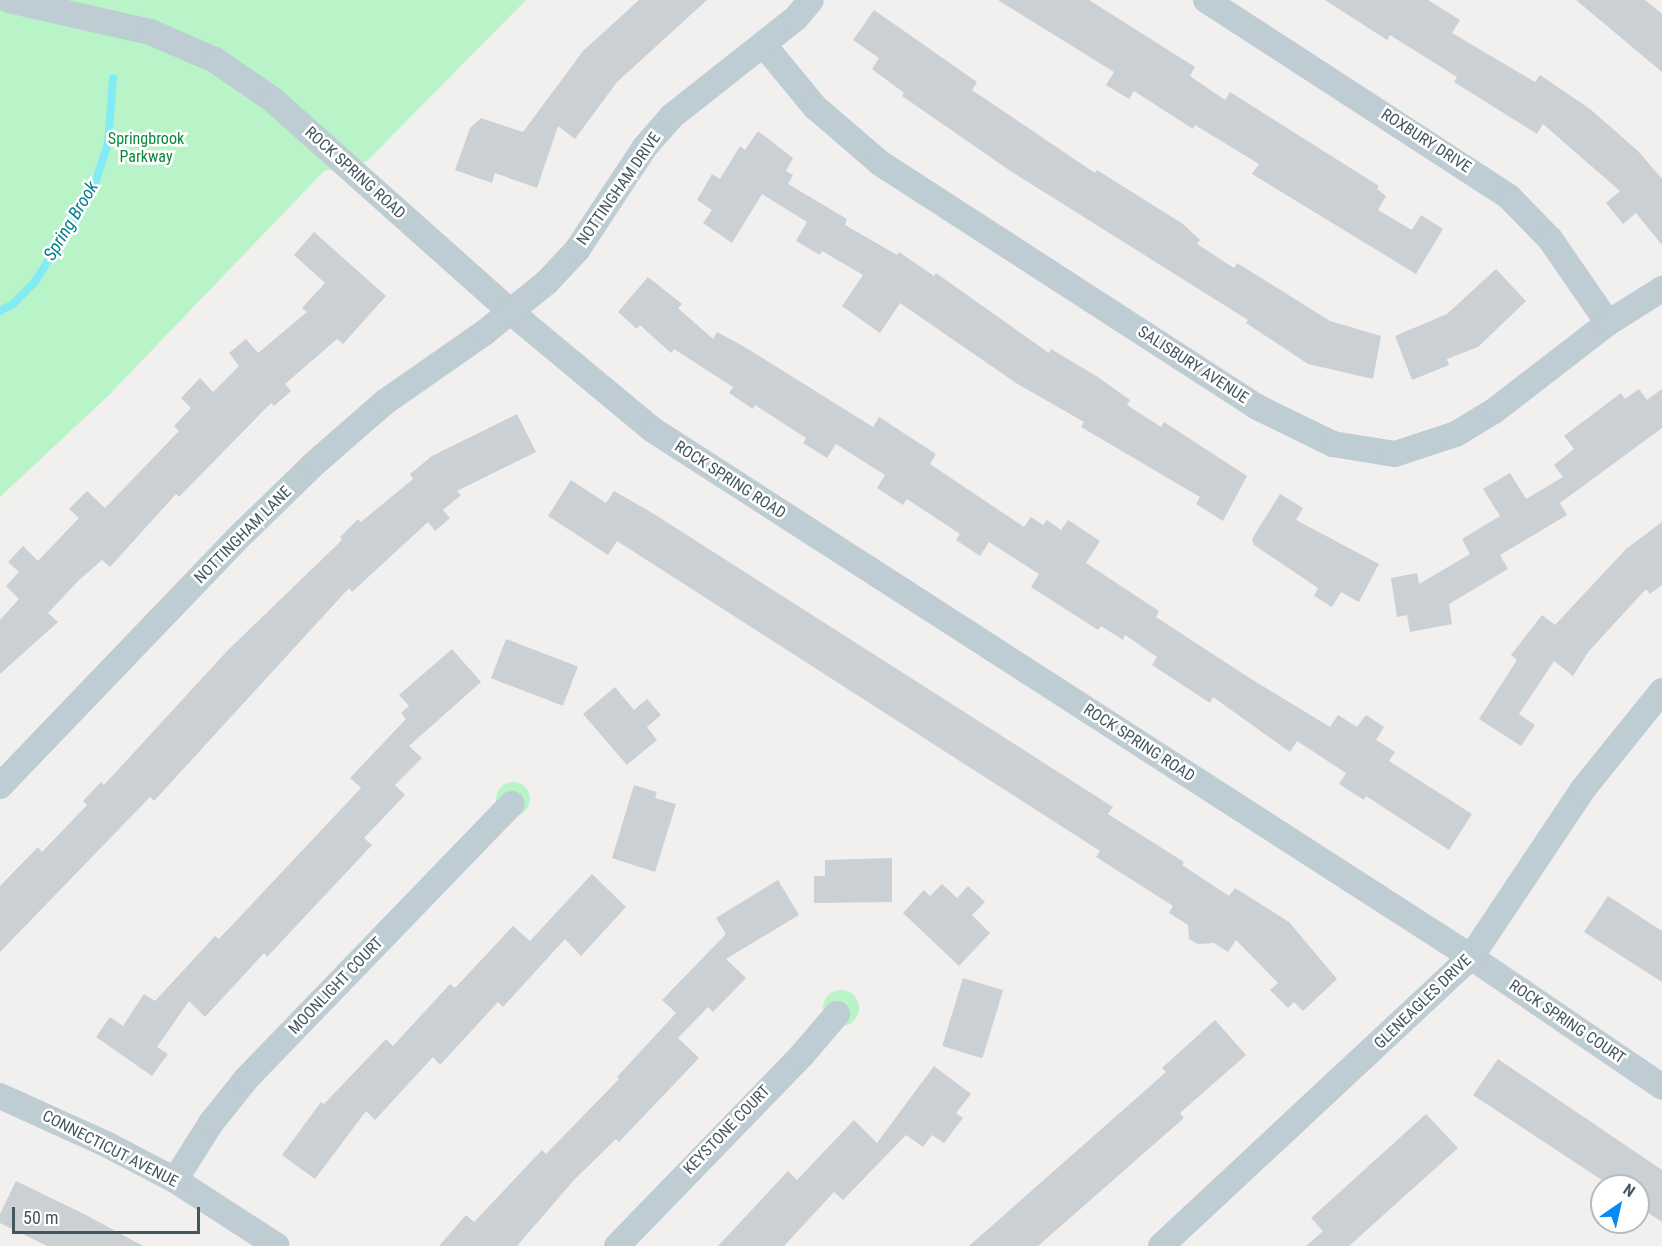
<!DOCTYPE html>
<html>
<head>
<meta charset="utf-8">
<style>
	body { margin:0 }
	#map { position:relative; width:1662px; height:1246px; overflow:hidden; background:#f2efef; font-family:"Roboto Condensed",sans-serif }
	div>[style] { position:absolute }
	.green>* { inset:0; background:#b8f4c8 }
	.round { border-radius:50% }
	.stream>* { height:8px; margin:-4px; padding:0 4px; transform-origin:4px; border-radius:4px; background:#81ecf6 }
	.building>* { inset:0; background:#cad0d4; transform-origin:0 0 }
	.minor>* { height:26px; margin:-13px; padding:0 13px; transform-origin:13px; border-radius:13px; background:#beccd3 }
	span { translate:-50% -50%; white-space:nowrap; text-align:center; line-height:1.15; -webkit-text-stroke:5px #fff; paint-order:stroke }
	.park-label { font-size:16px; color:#0c893c }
	.street-label { font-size:16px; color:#45565f }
	.water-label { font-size:18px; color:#04818e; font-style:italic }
	.north { position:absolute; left:1590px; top:1174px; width:60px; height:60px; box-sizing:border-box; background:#fff; border:2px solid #b5bbbf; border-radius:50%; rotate:34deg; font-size:16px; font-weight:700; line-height:24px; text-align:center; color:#45565f }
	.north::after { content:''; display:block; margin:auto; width:21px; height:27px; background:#048bf6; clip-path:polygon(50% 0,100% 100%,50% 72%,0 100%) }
	.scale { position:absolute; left:12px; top:1207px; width:188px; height:27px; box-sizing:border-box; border:3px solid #45565f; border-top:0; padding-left:8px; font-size:18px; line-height:21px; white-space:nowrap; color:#45565f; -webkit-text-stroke:4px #fff; paint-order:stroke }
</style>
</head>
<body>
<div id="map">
	<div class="green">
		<i style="clip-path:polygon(0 0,526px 0,367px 161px,324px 171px,108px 396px,0 497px)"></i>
		<i class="round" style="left:496px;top:782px;width:34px;height:34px"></i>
		<i class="round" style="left:823px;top:990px;width:36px;height:36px"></i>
	</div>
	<div class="stream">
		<i style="left:0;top:311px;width:15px;rotate:-28deg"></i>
		<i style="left:13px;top:304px;width:30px;rotate:-45deg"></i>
		<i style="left:34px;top:283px;width:110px;rotate:-57.6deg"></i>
		<i style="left:93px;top:190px;width:49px;rotate:-72.3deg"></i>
		<i style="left:108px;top:143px;width:65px;rotate:-85.6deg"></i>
	</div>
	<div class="building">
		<i style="clip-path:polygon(639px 0,707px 0,617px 82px,575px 139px,558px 126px,537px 188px,495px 173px,492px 183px,455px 170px,470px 128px,481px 118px,523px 132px,583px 51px)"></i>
		<i style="clip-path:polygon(998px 0,1089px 0,1195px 67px,1190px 76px,1225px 100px,1230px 92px,1379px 186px,1377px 189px,1386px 196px,1378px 210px,1412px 230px,1421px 215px,1443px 229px,1416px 274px,1252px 174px,1259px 164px,1195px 125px,1193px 129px,1134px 91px,1129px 99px,1106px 85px,1114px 72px)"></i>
		<i style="clip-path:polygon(1325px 0,1428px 0,1460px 20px,1452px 33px,1535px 82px,1540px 75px,1590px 109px,1638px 151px,1662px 179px,1662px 245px,1636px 213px,1623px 224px,1606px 203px,1620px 191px,1543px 124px,1537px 134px,1454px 82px,1457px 77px,1390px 35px,1387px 40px)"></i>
		<i style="clip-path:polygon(1576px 0,1645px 0,1662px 14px,1662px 72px)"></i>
		<i style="clip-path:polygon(874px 10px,977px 82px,972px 90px,1095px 173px,1097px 170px,1183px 224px,1200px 240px,1197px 244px,1234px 268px,1237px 263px,1330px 321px,1381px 336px,1373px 379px,1308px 364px,1246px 323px,1248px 320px,1012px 172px,902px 96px,904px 93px,872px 69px,879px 58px,853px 40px)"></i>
		<i style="clip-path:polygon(758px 131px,793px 158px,786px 171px,793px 175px,788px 184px,847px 219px,845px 225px,897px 255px,899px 252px,934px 276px,936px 273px,1049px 353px,1051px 349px,1098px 377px,1130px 400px,1127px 405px,1161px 427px,1164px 422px,1247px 476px,1223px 521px,1196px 504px,1200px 497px,1081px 427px,1084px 422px,1016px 383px,900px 303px,880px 333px,842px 306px,863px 275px,822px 251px,820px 255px,796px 241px,807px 222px,762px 194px,732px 243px,703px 223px,712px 210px,697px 200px,712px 174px,720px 179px,740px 146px,745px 150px)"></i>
		<i style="clip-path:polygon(314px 232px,386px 296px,343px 344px,337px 339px,285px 384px,291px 391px,274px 406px,271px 403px,179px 497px,176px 494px,110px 567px,102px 560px,79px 580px,48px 613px,58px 622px,0 674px,0 620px,19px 599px,6px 586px,19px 572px,8px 562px,23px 546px,38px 561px,79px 518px,69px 509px,87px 491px,105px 508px,179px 431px,174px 426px,191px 408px,181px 398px,200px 378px,213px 392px,239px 366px,229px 353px,246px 339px,258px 353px,307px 312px,302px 308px,325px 283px,294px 255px)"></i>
		<i style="clip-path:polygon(1496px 269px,1526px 301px,1478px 347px,1447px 359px,1449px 365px,1412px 380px,1395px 336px,1447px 314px)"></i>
		<i style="clip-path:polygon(648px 277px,682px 304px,678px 308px,713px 339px,717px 332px,743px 346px,873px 427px,879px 417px,936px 454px,930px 464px,1024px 527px,1031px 517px,1043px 525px,1047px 520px,1061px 530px,1068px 520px,1100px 541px,1086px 563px,1159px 611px,1156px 617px,1248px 677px,1330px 727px,1338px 715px,1357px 727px,1366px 715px,1384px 727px,1376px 740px,1395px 752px,1389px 761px,1472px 814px,1449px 850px,1366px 796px,1364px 800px,1339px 784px,1346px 773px,1297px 741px,1290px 752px,1213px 697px,1210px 703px,1152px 665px,1157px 657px,1125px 635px,1123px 640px,1101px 626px,1098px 630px,1031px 587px,1039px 574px,989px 542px,980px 556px,956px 540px,960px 534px,907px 499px,903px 505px,877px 488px,885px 475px,836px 444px,827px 458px,803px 443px,806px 438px,755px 405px,753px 409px,729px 393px,733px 387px,674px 349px,671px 353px,640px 325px,637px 329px,618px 312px)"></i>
		<i style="clip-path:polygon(1639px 389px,1647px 400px,1662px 389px,1662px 428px,1560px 503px,1567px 515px,1500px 555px,1508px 569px,1449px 604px,1452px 624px,1410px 632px,1407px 615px,1397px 617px,1391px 578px,1417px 573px,1419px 584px,1470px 554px,1462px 539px,1500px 516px,1483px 489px,1510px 473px,1526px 499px,1563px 477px,1554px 465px,1574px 449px,1564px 436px,1621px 393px,1625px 399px)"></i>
		<i style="clip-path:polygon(517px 414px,536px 452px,457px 491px,461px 495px,443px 510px,450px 518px,435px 531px,428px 522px,352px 592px,349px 588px,154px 801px,150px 797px,0 952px,0 886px,38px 847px,42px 852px,87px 805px,83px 801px,101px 782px,104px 785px,228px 650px,342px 540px,340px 537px,358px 519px,361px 522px,413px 479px,410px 474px,432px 456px)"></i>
		<i style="clip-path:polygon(571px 480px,606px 503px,614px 491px,654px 514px,1113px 807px,1108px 814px,1184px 862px,1182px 865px,1229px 896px,1235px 888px,1289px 922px,1337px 979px,1303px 1011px,1294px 1002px,1288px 1008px,1270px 990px,1278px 983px,1236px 940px,1228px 952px,1214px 943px,1198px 944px,1189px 939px,1188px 925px,1169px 913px,1173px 906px,1096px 857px,1100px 851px,617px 541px,608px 555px,548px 516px)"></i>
		<i style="clip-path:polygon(1280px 494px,1303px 508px,1296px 520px,1379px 564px,1359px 602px,1341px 592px,1332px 607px,1314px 596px,1318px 588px,1254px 545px,1252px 539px)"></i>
		<i style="clip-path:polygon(1662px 522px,1662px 585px,1650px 594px,1646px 589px,1589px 651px,1573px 676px,1554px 661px,1519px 714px,1535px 725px,1521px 746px,1479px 719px,1517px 660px,1511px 655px,1542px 615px,1555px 625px,1626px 549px)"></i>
		<i style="left:506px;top:639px;width:77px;height:42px;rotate:21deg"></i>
		<i style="clip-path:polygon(452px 649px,481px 682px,409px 746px,422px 758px,395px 785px,405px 795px,364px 838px,372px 845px,267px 957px,264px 953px,205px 1017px,189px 1001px,157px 1047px,168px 1054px,152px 1076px,96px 1037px,110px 1017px,123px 1026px,144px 994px,155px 1001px,215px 936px,219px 939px,361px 788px,350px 778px,406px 719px,401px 713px,409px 706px,399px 695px)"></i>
		<i style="clip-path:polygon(615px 687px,634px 710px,647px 699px,661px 715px,647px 727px,657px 740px,627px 765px,583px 714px)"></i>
		<i style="clip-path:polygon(634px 785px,657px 792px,655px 798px,676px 804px,655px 872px,612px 858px)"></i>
		<i style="clip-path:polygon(892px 858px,892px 902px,814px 903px,814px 876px,825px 876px,825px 860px)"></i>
		<i style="clip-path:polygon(592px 874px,626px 907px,581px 956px,565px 939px,503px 1007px,498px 1002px,440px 1065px,433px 1057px,375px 1120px,366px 1111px,315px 1179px,282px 1155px,321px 1102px,324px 1104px,386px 1039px,393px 1046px,450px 984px,455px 988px,513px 926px,530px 941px)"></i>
		<i style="clip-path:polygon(778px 880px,799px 915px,726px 959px,746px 978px,713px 1012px,708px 1007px,678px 1038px,699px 1058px,619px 1142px,616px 1139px,574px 1180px,517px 1246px,439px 1246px,466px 1215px,474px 1222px,542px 1150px,546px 1154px,619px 1079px,617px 1077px,676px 1013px,662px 1000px,726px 934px,716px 918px)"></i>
		<i style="clip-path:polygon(942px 884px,957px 898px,968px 886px,985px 902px,972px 915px,990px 933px,959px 966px,903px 913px,924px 890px,930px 896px)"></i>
		<i style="clip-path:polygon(1608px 896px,1662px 931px,1662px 982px,1584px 932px)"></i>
		<i style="left:963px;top:978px;width:42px;height:71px;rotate:17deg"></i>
		<i style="clip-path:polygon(1215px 1020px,1246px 1055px,1180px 1113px,1184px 1118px,1038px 1246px,969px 1246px,1166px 1072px,1162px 1068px)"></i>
		<i style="clip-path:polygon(1498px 1059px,1662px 1170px,1662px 1222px,1638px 1206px,1638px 1186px,1611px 1186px,1473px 1095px)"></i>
		<i style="clip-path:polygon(934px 1066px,971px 1094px,956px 1113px,963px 1118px,944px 1143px,932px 1135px,923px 1147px,906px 1135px,843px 1200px,834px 1192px,784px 1246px,718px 1246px,788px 1171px,797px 1180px,854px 1120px,877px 1143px)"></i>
		<i style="clip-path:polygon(1426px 1114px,1458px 1148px,1349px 1246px,1306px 1246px,1323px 1231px,1311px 1218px)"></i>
		<i style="clip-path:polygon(16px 1181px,86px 1215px,143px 1246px,47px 1246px,0 1223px,0 1214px)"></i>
	</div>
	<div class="minor">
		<i style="left:9px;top:0;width:145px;rotate:12.8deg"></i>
		<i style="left:150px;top:32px;width:71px;rotate:23.3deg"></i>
		<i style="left:215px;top:60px;width:70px;rotate:34.6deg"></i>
		<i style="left:273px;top:100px;width:320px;rotate:41.7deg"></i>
		<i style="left:512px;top:313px;width:183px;rotate:39.7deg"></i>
		<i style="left:653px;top:430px;width:973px;rotate:32.79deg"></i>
		<i style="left:1471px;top:957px;width:231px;rotate:34.2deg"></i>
		<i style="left:1206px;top:0;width:361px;rotate:33deg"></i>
		<i style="left:1509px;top:197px;width:59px;rotate:45.7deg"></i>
		<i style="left:1550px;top:239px;width:102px;rotate:55.4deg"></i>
		<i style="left:763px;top:44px;width:82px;rotate:50.5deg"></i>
		<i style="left:815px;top:107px;width:86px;rotate:40.7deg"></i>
		<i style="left:880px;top:163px;width:449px;rotate:32.9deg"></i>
		<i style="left:1257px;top:407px;width:85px;rotate:26deg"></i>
		<i style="left:1333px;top:444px;width:63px;rotate:9.2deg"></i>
		<i style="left:1395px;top:454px;width:64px;rotate:-18.2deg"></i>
		<i style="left:1456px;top:434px;width:44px;rotate:-31.2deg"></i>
		<i style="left:1494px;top:411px;width:144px;rotate:-37.7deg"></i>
		<i style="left:1608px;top:323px;width:64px;rotate:-32.2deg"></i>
		<i style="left:0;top:786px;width:352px;rotate:-46.2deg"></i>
		<i style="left:244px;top:532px;width:99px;rotate:-44.2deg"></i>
		<i style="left:315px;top:463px;width:93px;rotate:-41.1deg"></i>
		<i style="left:385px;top:402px;width:121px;rotate:-34.9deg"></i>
		<i style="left:484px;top:333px;width:81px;rotate:-39deg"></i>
		<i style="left:547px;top:282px;width:44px;rotate:-46.8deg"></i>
		<i style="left:577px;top:250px;width:123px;rotate:-56.6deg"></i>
		<i style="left:645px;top:147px;width:41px;rotate:-48.9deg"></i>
		<i style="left:672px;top:116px;width:158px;rotate:-38.3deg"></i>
		<i style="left:796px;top:18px;width:23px;rotate:-50deg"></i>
		<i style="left:0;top:1096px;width:116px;rotate:24.4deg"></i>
		<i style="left:106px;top:1144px;width:78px;rotate:27.6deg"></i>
		<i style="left:175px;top:1180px;width:121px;rotate:32.9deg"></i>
		<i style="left:175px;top:1180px;width:67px;rotate:-57.7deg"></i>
		<i style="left:211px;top:1123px;width:58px;rotate:-51.3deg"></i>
		<i style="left:247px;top:1078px;width:381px;rotate:-46deg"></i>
		<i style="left:617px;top:1246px;width:266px;rotate:-45.9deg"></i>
		<i style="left:802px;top:1055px;width:54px;rotate:-49.5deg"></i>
		<i style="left:1161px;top:1246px;width:424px;rotate:-43deg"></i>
		<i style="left:1471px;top:957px;width:202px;rotate:-56.3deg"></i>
		<i style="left:1583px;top:789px;width:126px;rotate:-51.1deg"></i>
	</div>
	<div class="park-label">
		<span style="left:146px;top:148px">Springbrook<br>Parkway</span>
	</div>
	<div class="street-label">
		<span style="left:1426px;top:141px;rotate:33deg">ROXBURY DRIVE</span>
		<span style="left:355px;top:173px;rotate:42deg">ROCK SPRING ROAD</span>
		<span style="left:619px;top:189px;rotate:-55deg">NOTTINGHAM DRIVE</span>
		<span style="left:1193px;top:365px;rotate:33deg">SALISBURY AVENUE</span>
		<span style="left:730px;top:480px;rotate:33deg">ROCK SPRING ROAD</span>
		<span style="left:243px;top:535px;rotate:-45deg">NOTTINGHAM LANE</span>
		<span style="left:1139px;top:743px;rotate:33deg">ROCK SPRING ROAD</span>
		<span style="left:336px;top:986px;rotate:-46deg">MOONLIGHT COURT</span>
		<span style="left:1423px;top:1002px;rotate:-44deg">GLENEAGLES DRIVE</span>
		<span style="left:1567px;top:1022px;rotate:34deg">ROCK SPRING COURT</span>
		<span style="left:727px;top:1130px;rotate:-46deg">KEYSTONE COURT</span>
		<span style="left:110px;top:1149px;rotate:27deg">CONNECTICUT AVENUE</span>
	</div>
	<div class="water-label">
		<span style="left:71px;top:221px;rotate:-59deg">Spring Brook</span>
	</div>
	<div class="north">N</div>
	<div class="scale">50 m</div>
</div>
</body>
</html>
